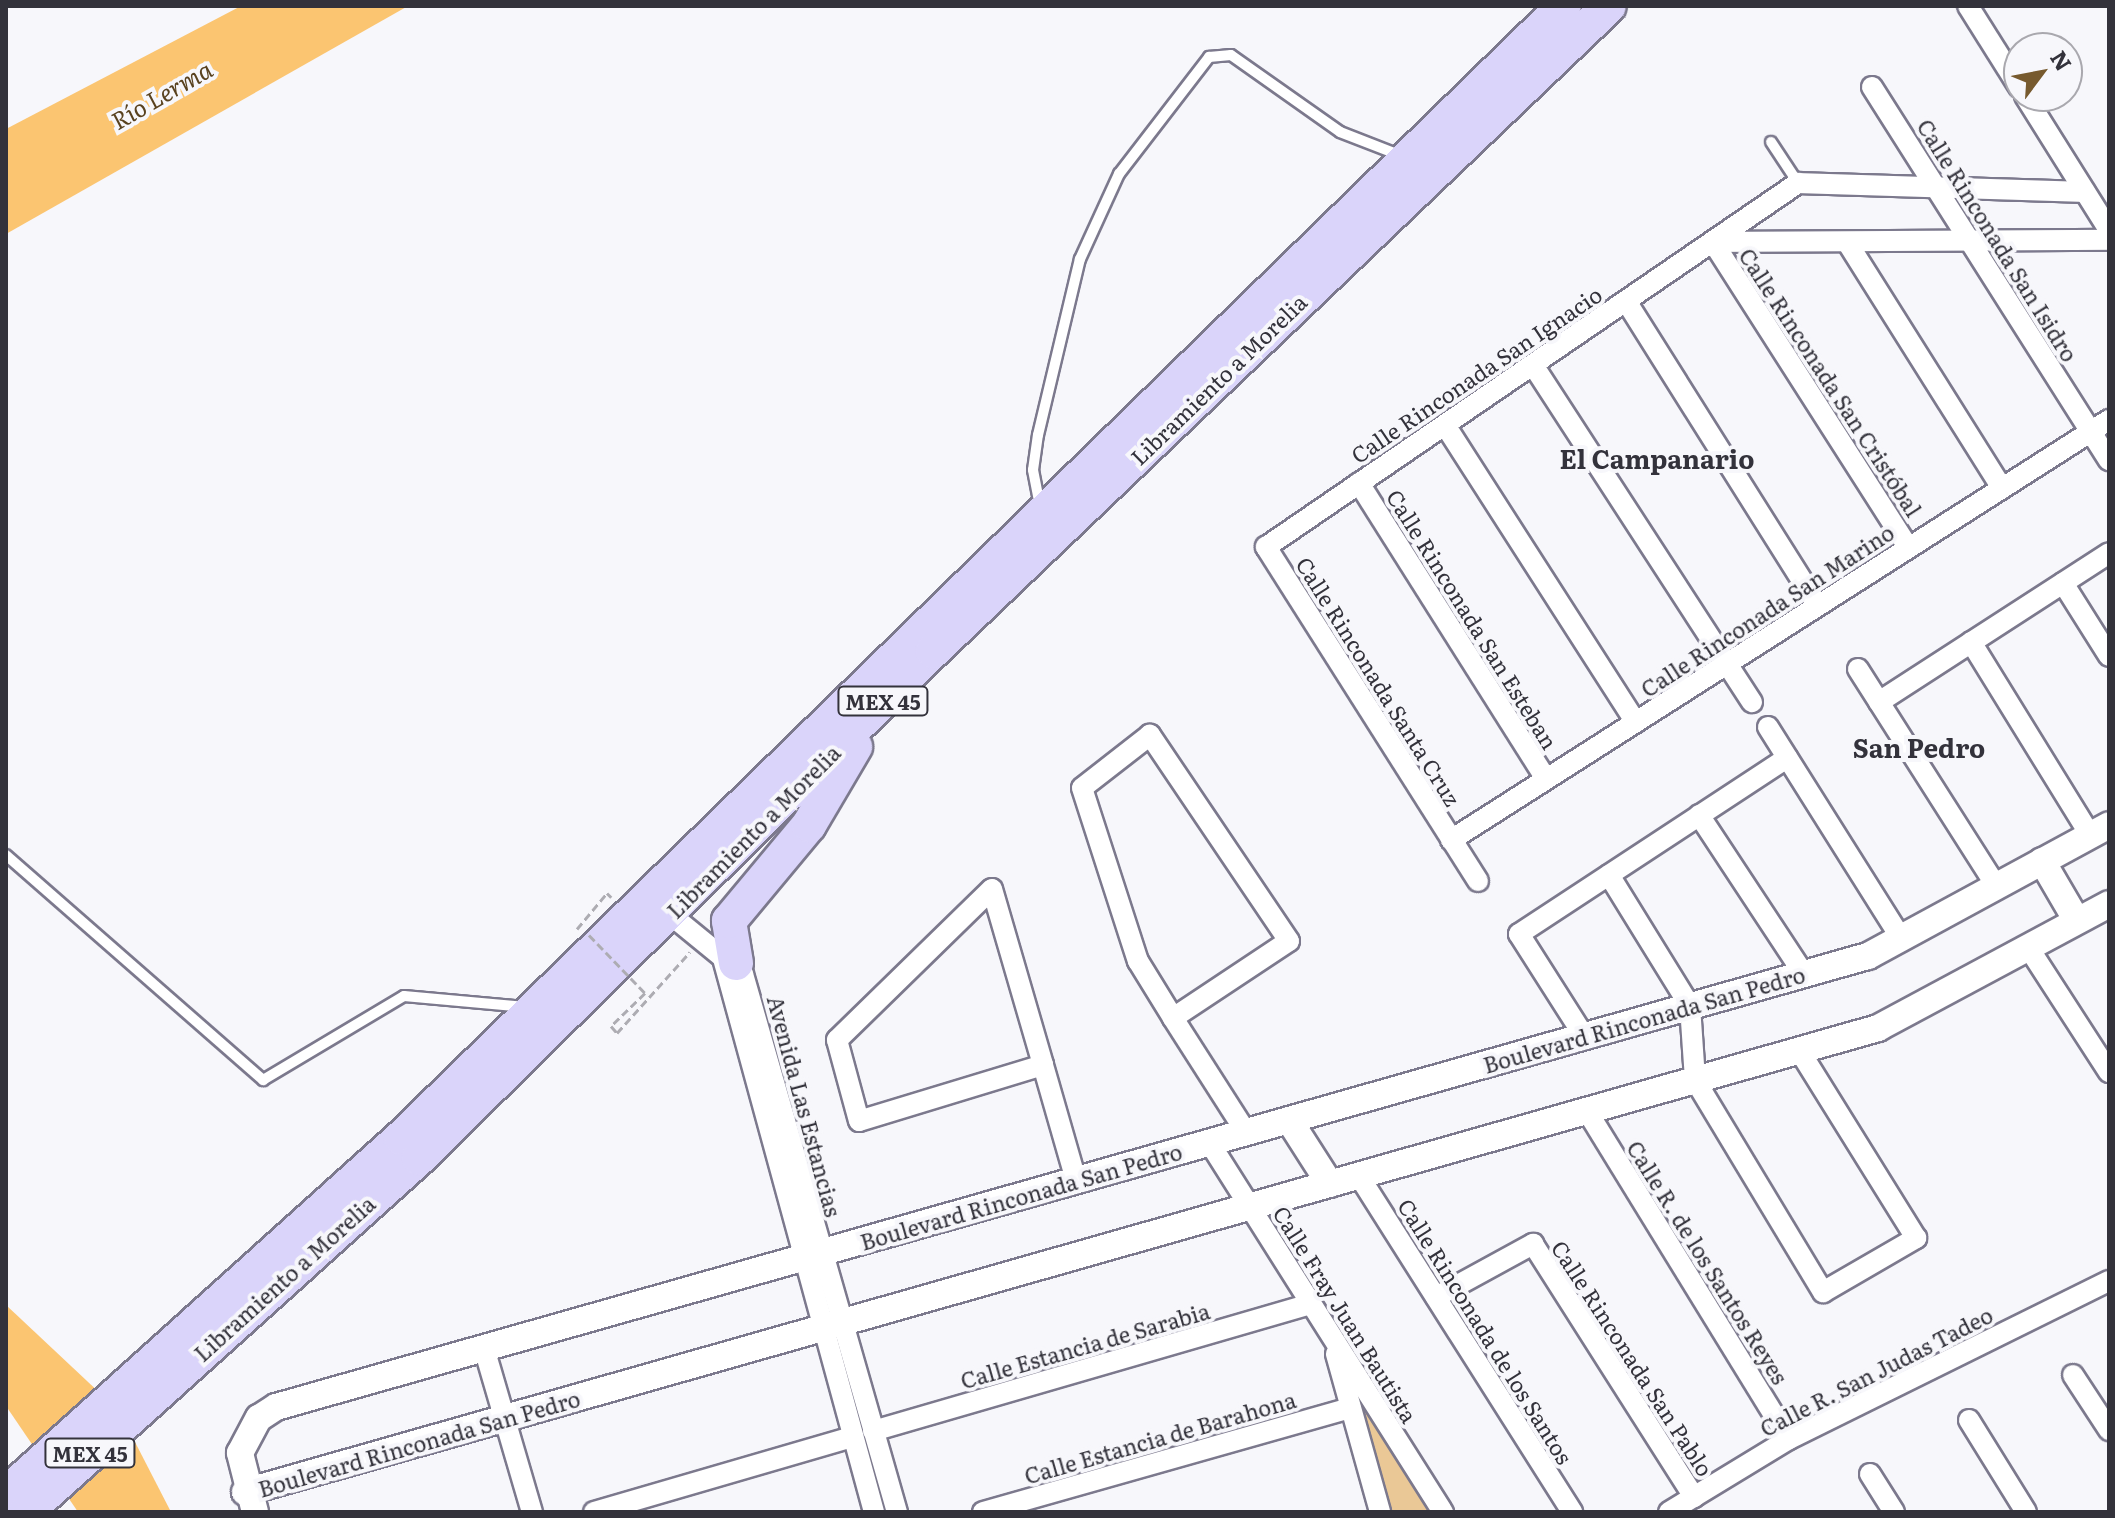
<!DOCTYPE html>
<html>
<head>
<meta charset="utf-8">
<style>
	body { margin:0 }
	#map { position:relative; width:2115px; height:1518px; overflow:hidden; background:#f7f7fb; font-family:Literata,serif }
	div>[style] { position:absolute }
	.green>* { inset:0; background:#eac896 }
	.water>* { inset:0; background:#fbc571 }
	.path>* { height:3px; margin-top:-1.5px; transform-origin:0; background:repeating-linear-gradient(90deg,#adacb2 0 8px,transparent 0 12px) }
	.roads { filter:drop-shadow(2px 0 #7c798d) drop-shadow(-2px 0 #7c798d) drop-shadow(0 2px #7c798d) drop-shadow(0 -2px #7c798d) }
	.service>* { height:10px; margin:-5px; padding:0 5px; transform-origin:5px; border-radius:5px; background:#fff }
	.minor>* { height:20px; margin:-10px; padding:0 10px; transform-origin:10px; border-radius:10px; background:#fff }
	.tertiary>* { height:26px; margin:-13px; padding:0 13px; transform-origin:13px; border-radius:13px; background:#fff }
	.trunk>* { height:34px; margin:-17px; padding:0 17px; transform-origin:17px; border-radius:17px; background:#dad4fa }
	.path-bridge>* { height:3px; margin-top:-1.5px; transform-origin:0; background:repeating-linear-gradient(90deg,#adacb2 0 8px,transparent 0 12px) }
	span { translate:-50% -50%; white-space:nowrap; text-align:center; line-height:1.15; -webkit-text-stroke:8px #f7f7fb; paint-order:stroke }
	.shield-label span { padding:2px 6px; background:#f7f7fb; border:2px solid; border-radius:6px; -webkit-text-stroke-width:0 }
	.shield-label { font-size:20px; color:#33323b; font-weight:700 }
	.street-label { font-size:22px; color:#33323b }
	.water-label { font-size:24px; color:#59421f; font-style:italic }
	.quarter-label { font-size:26px; color:#33323b; font-weight:700 }
	.frame { position:absolute; inset:0; border:8px solid #33323b; pointer-events:none }
	.north { position:absolute; left:2003px; top:32px; width:80px; height:80px; box-sizing:border-box; background:#f7f7fb; border:2px solid #a9a8ae; border-radius:50%; rotate:58deg; font-size:22px; font-weight:700; line-height:32px; text-align:center; color:#33323b }
	.north::after { content:''; display:block; margin:auto; width:28px; height:36px; background:#775a2e; clip-path:polygon(50% 0,100% 100%,50% 72%,0 100%) }
</style>
</head>
<body>
<div id="map">
	<div class="green">
		<i style="clip-path:polygon(1355px 1392px,1430px 1512px,1388px 1512px)"></i>
	</div>
	<div class="water">
		<i style="clip-path:polygon(241px 6px,408px 6px,6px 234px,6px 129px)"></i>
		<i style="clip-path:polygon(6px 1305px,119px 1411px,171px 1512px,78px 1512px,6px 1406px)"></i>
	</div>
	<div class="path">
		<i style="left:577px;top:929px;width:47px;rotate:-50.2deg"></i>
		<i style="left:607px;top:893px;width:6px;rotate:45deg"></i>
		<i style="left:645px;top:993px;width:47px;rotate:135.9deg"></i>
		<i style="left:611px;top:1026px;width:9px;rotate:49deg"></i>
		<i style="left:617px;top:1033px;width:109px;rotate:-48deg"></i>
	</div>
	<div class="roads">
		<div class="service">
			<i style="left:1771px;top:142px;width:49px;rotate:56.6deg"></i>
			<i style="left:1040px;top:506px;width:37px;rotate:-101deg"></i>
			<i style="left:1033px;top:470px;width:35px;rotate:-82deg"></i>
			<i style="left:1038px;top:435px;width:181px;rotate:-76.6deg"></i>
			<i style="left:1080px;top:259px;width:94px;rotate:-65.4deg"></i>
			<i style="left:1119px;top:174px;width:148px;rotate:-52.4deg"></i>
			<i style="left:1209px;top:57px;width:22px;rotate:-5deg"></i>
			<i style="left:1231px;top:55px;width:133px;rotate:35.2deg"></i>
			<i style="left:1340px;top:132px;width:66px;rotate:21.2deg"></i>
			<i style="left:6px;top:855px;width:342px;rotate:41.2deg"></i>
			<i style="left:263px;top:1080px;width:164px;rotate:-30.8deg"></i>
			<i style="left:404px;top:996px;width:122px;rotate:5.2deg"></i>
		</div>
		<div class="minor">
			<i style="left:1968px;top:6px;width:96px;rotate:57.8deg"></i>
			<i style="left:1872px;top:87px;width:442px;rotate:57.6deg"></i>
			<i style="left:2025px;top:96px;width:158px;rotate:57.9deg"></i>
			<i style="left:1713px;top:242px;width:396px;rotate:-0.3deg"></i>
			<i style="left:1713px;top:242px;width:363px;rotate:57.4deg"></i>
			<i style="left:1847px;top:242px;width:291px;rotate:57.8deg"></i>
			<i style="left:1626px;top:301px;width:360px;rotate:57.8deg"></i>
			<i style="left:1533px;top:365px;width:402px;rotate:57deg"></i>
			<i style="left:1445px;top:425px;width:353px;rotate:57.3deg"></i>
			<i style="left:1359px;top:483px;width:350px;rotate:57.7deg"></i>
			<i style="left:2063px;top:583px;width:86px;rotate:57.8deg"></i>
			<i style="left:1971px;top:642px;width:227px;rotate:58.3deg"></i>
			<i style="left:1858px;top:669px;width:257px;rotate:57.5deg"></i>
			<i style="left:1879px;top:702px;width:274px;rotate:-32.9deg"></i>
			<i style="left:1768px;top:727px;width:249px;rotate:57.8deg"></i>
			<i style="left:1699px;top:815px;width:191px;rotate:56.6deg"></i>
			<i style="left:1451px;top:840px;width:781px;rotate:-32.55deg"></i>
			<i style="left:1609px;top:875px;width:154px;rotate:58.3deg"></i>
			<i style="left:1690px;top:1006px;width:74px;rotate:86.1deg"></i>
			<i style="left:1695px;top:1080px;width:248px;rotate:58.9deg"></i>
			<i style="left:1823px;top:1292px;width:108px;rotate:-30.1deg"></i>
			<i style="left:1916px;top:1238px;width:221px;rotate:-121.9deg"></i>
			<i style="left:1478px;top:881px;width:396px;rotate:-122.4deg"></i>
			<i style="left:1266px;top:547px;width:645px;rotate:-34.38deg"></i>
			<i style="left:1798px;top:183px;width:287px;rotate:1.8deg"></i>
			<i style="left:671px;top:915px;width:93px;rotate:39.3deg"></i>
			<i style="left:743px;top:974px;width:560px;rotate:74.03deg"></i>
			<i style="left:2028px;top:947px;width:149px;rotate:57.1deg"></i>
			<i style="left:721px;top:951px;width:581px;rotate:74.74deg"></i>
			<i style="left:1173px;top:1018px;width:139px;rotate:-33.6deg"></i>
			<i style="left:1289px;top:941px;width:249px;rotate:-124deg"></i>
			<i style="left:1150px;top:735px;width:86px;rotate:142.1deg"></i>
			<i style="left:1082px;top:788px;width:182px;rotate:72.1deg"></i>
			<i style="left:1138px;top:961px;width:67px;rotate:58.4deg"></i>
			<i style="left:1173px;top:1018px;width:135px;rotate:57.4deg"></i>
			<i style="left:1584px;top:1036px;width:121px;rotate:-122.5deg"></i>
			<i style="left:1519px;top:934px;width:321px;rotate:-33.3deg"></i>
			<i style="left:1043px;top:1065px;width:192px;rotate:163.1deg"></i>
			<i style="left:859px;top:1121px;width:84px;rotate:-105.2deg"></i>
			<i style="left:837px;top:1040px;width:216px;rotate:-44.3deg"></i>
			<i style="left:992px;top:889px;width:183px;rotate:73.8deg"></i>
			<i style="left:1043px;top:1065px;width:120px;rotate:74deg"></i>
			<i style="left:1587px;top:1111px;width:385px;rotate:58.4deg"></i>
			<i style="left:1209px;top:1142px;width:438px;rotate:57.7deg"></i>
			<i style="left:1359px;top:1176px;width:398px;rotate:57.6deg"></i>
			<i style="left:1436px;top:1297px;width:111px;rotate:-28.7deg"></i>
			<i style="left:1533px;top:1244px;width:300px;rotate:57.5deg"></i>
			<i style="left:484px;top:1348px;width:171px;rotate:73.7deg"></i>
			<i style="left:1336px;top:1354px;width:164px;rotate:74.4deg"></i>
			<i style="left:2073px;top:1375px;width:66px;rotate:56.8deg"></i>
			<i style="left:1969px;top:1420px;width:108px;rotate:58.2deg"></i>
			<i style="left:873px;top:1431px;width:456px;rotate:-16.2deg"></i>
			<i style="left:1870px;top:1474px;width:45px;rotate:57.7deg"></i>
			<i style="left:594px;top:1512px;width:269px;rotate:-16.2deg"></i>
			<i style="left:983px;top:1512px;width:382px;rotate:-15.8deg"></i>
			<i style="left:1669px;top:1512px;width:140px;rotate:-31.3deg"></i>
			<i style="left:1789px;top:1439px;width:357px;rotate:-26.3deg"></i>
		</div>
		<div class="tertiary">
			<i style="left:2042px;top:861px;width:69px;rotate:59.7deg"></i>
			<i style="left:1289px;top:1120px;width:76px;rotate:57.4deg"></i>
			<i style="left:245px;top:1492px;width:1698px;rotate:-15.86deg"></i>
			<i style="left:1878px;top:1028px;width:262px;rotate:-28.2deg"></i>
			<i style="left:255px;top:1512px;width:61px;rotate:-104.3deg"></i>
			<i style="left:240px;top:1453px;width:40px;rotate:-62deg"></i>
			<i style="left:259px;top:1418px;width:20px;rotate:-33deg"></i>
			<i style="left:276px;top:1407px;width:1655px;rotate:-15.82deg"></i>
			<i style="left:1868px;top:956px;width:274px;rotate:-28.5deg"></i>
		</div>
		<div class="trunk">
			<i style="left:736px;top:963px;width:43px;rotate:-99.5deg"></i>
			<i style="left:729px;top:921px;width:125px;rotate:-50.2deg"></i>
			<i style="left:809px;top:825px;width:91px;rotate:-59.5deg"></i>
			<i style="left:6px;top:1494px;width:532px;rotate:-42.03deg"></i>
			<i style="left:401px;top:1138px;width:1623px;rotate:-44.23deg"></i>
			<i style="left:26px;top:1512px;width:529px;rotate:-42.01deg"></i>
			<i style="left:419px;top:1158px;width:722px;rotate:-44.61deg"></i>
			<i style="left:933px;top:651px;width:934px;rotate:-43.66deg"></i>
		</div>
	</div>
	<div class="path-bridge">
		<i style="left:589px;top:935px;width:81px;rotate:46deg"></i>
	</div>
	<div class="shield-label">
		<span style="left:883px;top:701px">MEX 45</span>
		<span style="left:90px;top:1453px">MEX 45</span>
	</div>
	<div class="street-label">
		<span style="left:1998px;top:240px;rotate:58deg">Calle Rinconada San Isidro</span>
		<span style="left:1476px;top:374px;rotate:-34deg">Calle Rinconada San Ignacio</span>
		<span style="left:1218px;top:379px;rotate:-44deg">Libramiento a Morelia</span>
		<span style="left:1831px;top:382px;rotate:57deg">Calle Rinconada San Cristóbal</span>
		<span style="left:1767px;top:610px;rotate:-33deg">Calle Rinconada San Marino</span>
		<span style="left:1473px;top:619px;rotate:58deg">Calle Rinconada San Esteban</span>
		<span style="left:1379px;top:681px;rotate:58deg">Calle Rinconada Santa Cruz</span>
		<span style="left:753px;top:831px;rotate:-45deg">Libramiento a Morelia</span>
		<span style="left:1644px;top:1019px;rotate:-16deg">Boulevard Rinconada San Pedro</span>
		<span style="left:805px;top:1106px;rotate:75deg">Avenida Las Estancias</span>
		<span style="left:1021px;top:1196px;rotate:-16deg">Boulevard Rinconada San Pedro</span>
		<span style="left:1708px;top:1262px;rotate:58deg">Calle R. de los Santos Reyes</span>
		<span style="left:284px;top:1278px;rotate:-42deg">Libramiento a Morelia</span>
		<span style="left:1346px;top:1314px;rotate:58deg">Calle Fray Juan Bautista</span>
		<span style="left:1486px;top:1331px;rotate:58deg">Calle Rinconada de los Santos</span>
		<span style="left:1085px;top:1345px;rotate:-16deg">Calle Estancia de Sarabia</span>
		<span style="left:1633px;top:1358px;rotate:57deg">Calle Rinconada San Pablo</span>
		<span style="left:1876px;top:1371px;rotate:-27deg">Calle R. San Judas Tadeo</span>
		<span style="left:1160px;top:1437px;rotate:-16deg">Calle Estancia de Barahona</span>
		<span style="left:419px;top:1443px;rotate:-16deg">Boulevard Rinconada San Pedro</span>
	</div>
	<div class="water-label">
		<span style="left:161px;top:94px;rotate:-30deg">Río Lerma</span>
	</div>
	<div class="quarter-label">
		<span style="left:1657px;top:458px">El Campanario</span>
		<span style="left:1919px;top:747px">San Pedro</span>
	</div>
	<div class="frame"></div>
	<div class="north">N</div>
</div>
</body>
</html>
